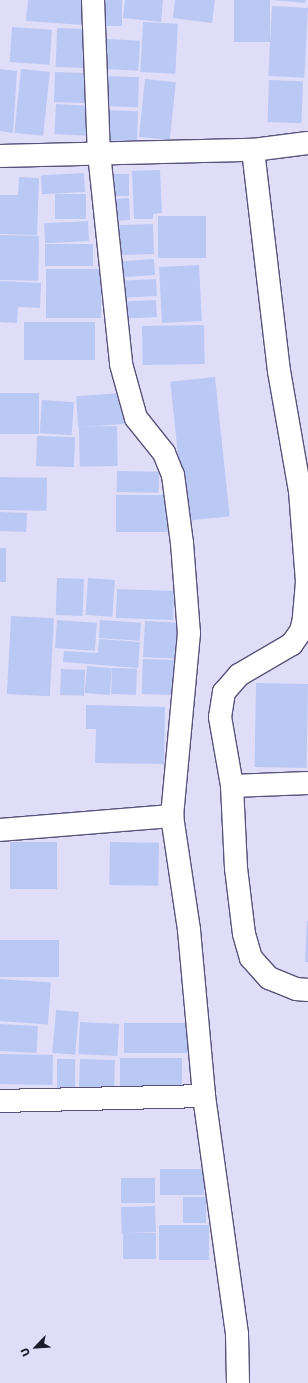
<!DOCTYPE html>
<html>
<head>
<meta charset="utf-8">
<style>
	body { margin:0 }
	#map { position:relative; width:308px; height:1383px; overflow:hidden; background:#e0ddf9; font-family:Poppins,sans-serif }
	div>[style] { position:absolute }
	.building>* { inset:0; background:#bac8f4; transform-origin:0 0 }
	.roads { filter:drop-shadow(1px 0 #59527a) drop-shadow(-1px 0 #59527a) drop-shadow(0 1px #59527a) drop-shadow(0 -1px #59527a) }
	.minor>* { height:22px; margin:-11px; padding:0 11px; transform-origin:11px; border-radius:11px; background:#fff }
	span { translate:-50% -50%; white-space:nowrap; text-align:center; line-height:1.15; -webkit-text-stroke:4px #e0ddf9; paint-order:stroke }
	.north { position:absolute; left:16px; top:1327px; width:40px; height:40px; -webkit-text-stroke:3px #e0ddf9; paint-order:stroke; rotate:245deg; font-size:11px; font-weight:700; line-height:16px; text-align:center; color:#1d1a2b }
	.north::after { content:''; display:block; margin:auto; width:14px; height:18px; background:#1d1a2b; clip-path:polygon(50% 0,100% 100%,50% 72%,0 100%) }
</style>
</head>
<body>
<div id="map">
	<div class="building">
		<i style="clip-path:polygon(28px 0,85px 0,83px 25px,26px 21px)"></i>
		<i style="left:99px;top:0;width:23px;height:26px"></i>
		<i style="clip-path:polygon(125px 0,163px 0,161px 22px,123px 18px)"></i>
		<i style="clip-path:polygon(175px 0,215px 0,212px 23px,173px 18px)"></i>
		<i style="left:234px;top:0;width:36px;height:42px"></i>
		<i style="clip-path:polygon(272px 0,306px 0,305px 3px)"></i>
		<i style="left:272px;top:6px;width:36px;height:70px;rotate:3deg"></i>
		<i style="left:143px;top:22px;width:35px;height:50px;rotate:3deg"></i>
		<i style="left:12px;top:27px;width:40px;height:35px;rotate:4deg"></i>
		<i style="left:57px;top:28px;width:35px;height:39px;rotate:2deg"></i>
		<i style="left:107px;top:39px;width:33px;height:30px;rotate:3deg"></i>
		<i style="clip-path:polygon(0 69px,17px 71px,13px 133px,0 131px)"></i>
		<i style="left:21px;top:69px;width:29px;height:64px;rotate:6deg"></i>
		<i style="left:55px;top:72px;width:35px;height:30px;rotate:2deg"></i>
		<i style="left:106px;top:76px;width:33px;height:30px;rotate:2deg"></i>
		<i style="left:145px;top:79px;width:31px;height:58px;rotate:6deg"></i>
		<i style="left:269px;top:80px;width:34px;height:42px;rotate:2deg"></i>
		<i style="left:56px;top:104px;width:33px;height:30px;rotate:3deg"></i>
		<i style="left:105px;top:110px;width:33px;height:30px;rotate:2deg"></i>
		<i style="clip-path:polygon(160px 170px,162px 213px,153px 214px,153px 219px,134px 219px,132px 171px)"></i>
		<i style="left:84px;top:173px;width:19px;height:43px;rotate:87deg"></i>
		<i style="left:129px;top:174px;width:22px;height:22px;rotate:90deg"></i>
		<i style="clip-path:polygon(19px 177px,39px 178px,37px 235px,0 234px,0 195px,18px 195px)"></i>
		<i style="left:55px;top:194px;width:31px;height:25px"></i>
		<i style="left:129px;top:198px;width:22px;height:21px;rotate:87deg"></i>
		<i style="left:206px;top:216px;width:42px;height:48px;rotate:90deg"></i>
		<i style="left:88px;top:221px;width:20px;height:44px;rotate:87deg"></i>
		<i style="left:153px;top:224px;width:30px;height:39px;rotate:88deg"></i>
		<i style="left:0;top:235px;width:39px;height:45px;rotate:1deg"></i>
		<i style="left:45px;top:244px;width:48px;height:22px"></i>
		<i style="left:154px;top:259px;width:16px;height:36px;rotate:86deg"></i>
		<i style="left:199px;top:265px;width:56px;height:40px;rotate:87deg"></i>
		<i style="left:46px;top:269px;width:55px;height:49px"></i>
		<i style="left:156px;top:279px;width:17px;height:35px;rotate:87deg"></i>
		<i style="clip-path:polygon(0 281px,41px 283px,40px 308px,18px 307px,17px 323px,0 322px)"></i>
		<i style="left:156px;top:300px;width:17px;height:35px;rotate:87deg"></i>
		<i style="left:24px;top:322px;width:71px;height:38px"></i>
		<i style="left:204px;top:325px;width:39px;height:62px;rotate:89deg"></i>
		<i style="left:215px;top:377px;width:140px;height:45px;rotate:84deg"></i>
		<i style="left:0;top:393px;width:39px;height:41px"></i>
		<i style="left:122px;top:393px;width:31px;height:46px;rotate:86deg"></i>
		<i style="left:42px;top:400px;width:32px;height:33px;rotate:4deg"></i>
		<i style="left:117px;top:426px;width:40px;height:38px;rotate:89deg"></i>
		<i style="left:37px;top:436px;width:38px;height:30px;rotate:2deg"></i>
		<i style="left:117px;top:471px;width:42px;height:21px;rotate:1deg"></i>
		<i style="left:0;top:477px;width:47px;height:33px;rotate:1deg"></i>
		<i style="left:116px;top:495px;width:56px;height:37px"></i>
		<i style="left:0;top:512px;width:27px;height:19px;rotate:2deg"></i>
		<i style="left:0;top:548px;width:6px;height:34px"></i>
		<i style="left:57px;top:578px;width:27px;height:37px;rotate:2deg"></i>
		<i style="left:88px;top:578px;width:27px;height:37px;rotate:4deg"></i>
		<i style="left:117px;top:589px;width:57px;height:29px;rotate:2deg"></i>
		<i style="left:11px;top:616px;width:43px;height:78px;rotate:3deg"></i>
		<i style="left:57px;top:620px;width:40px;height:28px;rotate:4deg"></i>
		<i style="left:100px;top:620px;width:41px;height:18px;rotate:4deg"></i>
		<i style="left:145px;top:621px;width:36px;height:36px;rotate:3deg"></i>
		<i style="clip-path:polygon(99px 639px,140px 642px,138px 668px,63px 662px,64px 651px,98px 653px)"></i>
		<i style="left:143px;top:659px;width:36px;height:35px;rotate:2deg"></i>
		<i style="left:87px;top:666px;width:25px;height:27px;rotate:5deg"></i>
		<i style="left:112px;top:668px;width:25px;height:26px;rotate:2deg"></i>
		<i style="left:61px;top:669px;width:24px;height:26px;rotate:2deg"></i>
		<i style="left:256px;top:683px;width:52px;height:84px;rotate:1deg"></i>
		<i style="clip-path:polygon(86px 705px,165px 707px,164px 764px,95px 763px,96px 729px,86px 729px)"></i>
		<i style="left:10px;top:842px;width:47px;height:47px"></i>
		<i style="left:110px;top:842px;width:49px;height:43px;rotate:1deg"></i>
		<i style="clip-path:polygon(307px 921px,308px 921px,308px 962px,305px 962px)"></i>
		<i style="left:0;top:940px;width:59px;height:37px"></i>
		<i style="left:0;top:979px;width:51px;height:42px;rotate:4deg"></i>
		<i style="left:56px;top:1010px;width:23px;height:43px;rotate:5deg"></i>
		<i style="left:80px;top:1022px;width:39px;height:32px;rotate:3deg"></i>
		<i style="left:189px;top:1023px;width:30px;height:65px;rotate:90deg"></i>
		<i style="left:0;top:1024px;width:38px;height:27px;rotate:3deg"></i>
		<i style="left:0;top:1054px;width:53px;height:30px;rotate:1deg"></i>
		<i style="left:182px;top:1058px;width:34px;height:62px;rotate:90deg"></i>
		<i style="left:57px;top:1059px;width:18px;height:34px"></i>
		<i style="left:80px;top:1059px;width:35px;height:30px;rotate:2deg"></i>
		<i style="left:204px;top:1169px;width:26px;height:44px;rotate:90deg"></i>
		<i style="left:155px;top:1178px;width:25px;height:34px;rotate:90deg"></i>
		<i style="left:206px;top:1197px;width:26px;height:23px;rotate:90deg"></i>
		<i style="left:155px;top:1206px;width:26px;height:34px;rotate:88deg"></i>
		<i style="left:159px;top:1225px;width:50px;height:35px"></i>
		<i style="left:156px;top:1233px;width:26px;height:33px;rotate:90deg"></i>
	</div>
	<div class="roads">
		<div class="minor">
			<i style="left:93px;top:0;width:153px;rotate:87.8deg"></i>
			<i style="left:99px;top:153px;width:212px;rotate:84deg"></i>
			<i style="left:121px;top:364px;width:56px;rotate:74.5deg"></i>
			<i style="left:136px;top:418px;width:45px;rotate:51.3deg"></i>
			<i style="left:164px;top:453px;width:24px;rotate:68deg"></i>
			<i style="left:173px;top:475px;width:69px;rotate:82.5deg"></i>
			<i style="left:182px;top:543px;width:90px;rotate:85.6deg"></i>
			<i style="left:189px;top:633px;width:184px;rotate:95.3deg"></i>
			<i style="left:172px;top:816px;width:115px;rotate:81.5deg"></i>
			<i style="left:189px;top:930px;width:167px;rotate:84.8deg"></i>
			<i style="left:204px;top:1096px;width:240px;rotate:82.1deg"></i>
			<i style="left:237px;top:1334px;width:49px;rotate:88.8deg"></i>
			<i style="left:253px;top:150px;width:223px;rotate:83.3deg"></i>
			<i style="left:279px;top:371px;width:122px;rotate:80.1deg"></i>
			<i style="left:300px;top:491px;width:91px;rotate:85.6deg"></i>
			<i style="left:307px;top:582px;width:37px;rotate:95deg"></i>
			<i style="left:304px;top:619px;width:12px;rotate:104deg"></i>
			<i style="left:301px;top:631px;width:16px;rotate:125deg"></i>
			<i style="left:292px;top:644px;width:61px;rotate:149.7deg"></i>
			<i style="left:239px;top:675px;width:23px;rotate:131deg"></i>
			<i style="left:224px;top:692px;width:25px;rotate:99deg"></i>
			<i style="left:220px;top:717px;width:70px;rotate:80.1deg"></i>
			<i style="left:232px;top:786px;width:82px;rotate:87.2deg"></i>
			<i style="left:236px;top:868px;width:66px;rotate:83.1deg"></i>
			<i style="left:244px;top:934px;width:25px;rotate:74deg"></i>
			<i style="left:251px;top:958px;width:27px;rotate:48deg"></i>
			<i style="left:269px;top:978px;width:29px;rotate:22deg"></i>
			<i style="left:296px;top:989px;width:12px;rotate:5deg"></i>
			<i style="left:0;top:156px;width:253px;rotate:-1.4deg"></i>
			<i style="left:253px;top:150px;width:55px;rotate:-7.3deg"></i>
			<i style="left:232px;top:786px;width:76px;rotate:-2.3deg"></i>
			<i style="left:0;top:830px;width:173px;rotate:-4.7deg"></i>
			<i style="left:0;top:1101px;width:204px;rotate:-1.4deg"></i>
		</div>
	</div>
	<div class="north">U</div>
</div>
</body>
</html>
